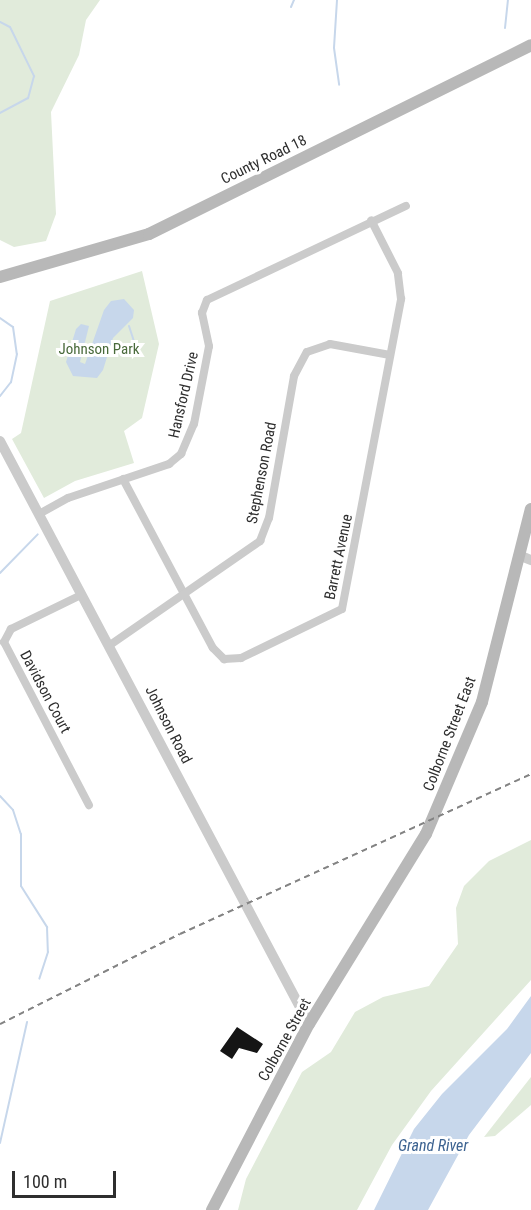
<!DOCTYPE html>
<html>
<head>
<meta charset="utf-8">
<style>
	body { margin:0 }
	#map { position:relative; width:531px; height:1210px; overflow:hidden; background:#fff; font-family:"Roboto Condensed",sans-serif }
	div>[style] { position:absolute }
	.green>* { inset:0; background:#e1ebdb }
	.water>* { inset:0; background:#c7d7eb }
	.stream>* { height:2px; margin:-1px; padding:0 1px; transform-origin:1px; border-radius:1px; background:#c7d7eb }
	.building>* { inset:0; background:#151515 }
	.minor>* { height:8px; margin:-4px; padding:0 4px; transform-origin:4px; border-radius:4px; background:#cbcbcb }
	.tertiary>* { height:10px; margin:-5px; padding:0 5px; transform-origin:5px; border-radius:5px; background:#cbcbcb }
	.secondary>* { height:12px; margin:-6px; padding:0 6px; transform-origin:6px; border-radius:6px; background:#b8b8b8 }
	.rail>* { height:2px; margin-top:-1px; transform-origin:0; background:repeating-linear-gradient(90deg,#838383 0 6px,transparent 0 10.5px) }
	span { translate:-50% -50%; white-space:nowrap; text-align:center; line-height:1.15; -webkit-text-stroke:6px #fff; paint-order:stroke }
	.street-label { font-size:15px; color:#2e2e2e }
	.park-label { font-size:15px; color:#496a3b }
	.water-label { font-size:16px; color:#3c6290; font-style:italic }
	.scale { position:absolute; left:12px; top:1171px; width:104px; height:27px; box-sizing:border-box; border:3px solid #2e2e2e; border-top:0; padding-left:8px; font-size:18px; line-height:21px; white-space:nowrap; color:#2e2e2e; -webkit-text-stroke:4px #fff; paint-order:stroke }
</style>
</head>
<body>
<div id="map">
	<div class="green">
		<i style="clip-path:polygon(0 0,100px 0,86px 20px,79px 55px,51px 112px,56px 214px,46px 241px,14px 247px,0 240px)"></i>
		<i style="clip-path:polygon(142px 271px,159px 344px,142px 418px,124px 431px,134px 463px,75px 481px,44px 498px,12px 439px,21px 433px,50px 301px)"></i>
		<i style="clip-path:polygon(531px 840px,531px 980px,431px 1091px,392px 1145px,357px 1210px,238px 1210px,246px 1179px,302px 1072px,331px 1052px,355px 1012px,383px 997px,429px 986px,458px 944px,456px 908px,464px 886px,489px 861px)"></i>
		<i style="clip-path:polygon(531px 1077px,531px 1105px,495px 1136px,484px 1137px)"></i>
	</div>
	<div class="water">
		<i style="clip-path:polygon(124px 299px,134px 310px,133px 318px,113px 338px,103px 370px,97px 378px,73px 376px,66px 362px,76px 329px,81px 324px,89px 326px,80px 362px,85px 364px,104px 310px,111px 301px)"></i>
		<i style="clip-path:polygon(531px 996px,531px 1053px,469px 1135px,428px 1210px,374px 1210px,414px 1129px,442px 1094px,507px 1029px)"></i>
	</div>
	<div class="stream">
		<i style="left:337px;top:0;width:48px;rotate:93.6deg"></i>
		<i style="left:334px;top:48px;width:37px;rotate:82deg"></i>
		<i style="left:291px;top:7px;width:8px;rotate:-67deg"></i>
		<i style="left:0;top:22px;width:11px;rotate:27deg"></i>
		<i style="left:10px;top:27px;width:55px;rotate:63.9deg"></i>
		<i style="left:34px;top:76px;width:23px;rotate:105deg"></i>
		<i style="left:28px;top:98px;width:32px;rotate:152deg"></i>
		<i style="left:505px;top:28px;width:28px;rotate:-84deg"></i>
		<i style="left:0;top:318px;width:16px;rotate:35deg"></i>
		<i style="left:13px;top:327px;width:27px;rotate:82deg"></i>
		<i style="left:17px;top:354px;width:29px;rotate:102deg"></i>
		<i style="left:11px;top:382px;width:18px;rotate:128deg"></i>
		<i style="left:129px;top:326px;width:26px;rotate:72deg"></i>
		<i style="left:0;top:573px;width:54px;rotate:-45.7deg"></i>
		<i style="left:0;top:796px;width:19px;rotate:47deg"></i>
		<i style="left:13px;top:810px;width:25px;rotate:72deg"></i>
		<i style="left:21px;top:834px;width:52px;rotate:90deg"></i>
		<i style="left:21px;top:886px;width:49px;rotate:57.6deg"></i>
		<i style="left:47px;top:927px;width:25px;rotate:88deg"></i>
		<i style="left:48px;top:952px;width:28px;rotate:108deg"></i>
		<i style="left:0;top:1143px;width:124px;rotate:-77.4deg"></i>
	</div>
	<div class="building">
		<i style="clip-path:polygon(237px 1027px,263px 1044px,257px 1053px,239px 1048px,232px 1059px,220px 1051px)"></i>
	</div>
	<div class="minor">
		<i style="left:123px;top:479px;width:191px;rotate:62deg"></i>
		<i style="left:213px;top:648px;width:16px;rotate:45deg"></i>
		<i style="left:224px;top:659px;width:17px;rotate:-3deg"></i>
		<i style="left:241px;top:658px;width:112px;rotate:-25.9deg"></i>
		<i style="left:342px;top:609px;width:316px;rotate:-79.2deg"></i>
		<i style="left:401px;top:299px;width:26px;rotate:-97deg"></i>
		<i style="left:398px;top:273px;width:59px;rotate:-117deg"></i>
		<i style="left:39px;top:514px;width:33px;rotate:-29deg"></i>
		<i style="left:68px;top:498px;width:107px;rotate:-18.6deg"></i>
		<i style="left:169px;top:464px;width:16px;rotate:-40deg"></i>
		<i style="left:181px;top:454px;width:33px;rotate:-67deg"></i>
		<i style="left:194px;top:424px;width:79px;rotate:-79.1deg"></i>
		<i style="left:209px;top:346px;width:34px;rotate:-102deg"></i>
		<i style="left:202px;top:313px;width:14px;rotate:-69deg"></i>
		<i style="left:207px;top:300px;width:220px;rotate:-25.3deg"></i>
		<i style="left:81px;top:595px;width:78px;rotate:154.1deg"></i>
		<i style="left:11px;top:629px;width:15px;rotate:118deg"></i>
		<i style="left:4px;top:642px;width:184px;rotate:62.5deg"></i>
		<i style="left:110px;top:645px;width:183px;rotate:-34.7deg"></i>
		<i style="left:260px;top:541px;width:25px;rotate:-69deg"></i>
		<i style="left:269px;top:518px;width:144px;rotate:-80deg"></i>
		<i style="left:294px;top:376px;width:27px;rotate:-62deg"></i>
		<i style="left:307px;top:352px;width:24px;rotate:-19deg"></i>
		<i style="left:330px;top:344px;width:61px;rotate:10.4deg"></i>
	</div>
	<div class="tertiary">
		<i style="left:0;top:441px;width:660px;rotate:62.08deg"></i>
		<i style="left:521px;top:556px;width:11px;rotate:22deg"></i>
	</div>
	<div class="secondary">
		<i style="left:0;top:277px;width:155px;rotate:-16.1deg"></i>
		<i style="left:149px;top:234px;width:426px;rotate:-26.3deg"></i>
		<i style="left:212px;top:1210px;width:210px;rotate:-62.5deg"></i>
		<i style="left:309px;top:1024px;width:223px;rotate:-58.4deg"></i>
		<i style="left:426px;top:834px;width:143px;rotate:-67deg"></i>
		<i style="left:482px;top:702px;width:199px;rotate:-75.8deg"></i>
	</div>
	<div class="rail">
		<i style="left:0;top:1024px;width:201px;rotate:-26.6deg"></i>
		<i style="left:180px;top:934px;width:386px;rotate:-24.5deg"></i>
	</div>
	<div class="street-label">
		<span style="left:264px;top:160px;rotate:-26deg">County Road 18</span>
		<span style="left:184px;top:395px;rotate:-77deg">Hansford Drive</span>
		<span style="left:262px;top:473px;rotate:-79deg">Stephenson Road</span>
		<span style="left:339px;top:557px;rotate:-78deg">Barrett Avenue</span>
		<span style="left:45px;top:692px;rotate:62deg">Davidson Court</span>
		<span style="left:168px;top:725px;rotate:63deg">Johnson Road</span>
		<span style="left:450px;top:734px;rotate:-69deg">Colborne Street East</span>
		<span style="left:285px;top:1040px;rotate:-61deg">Colborne Street</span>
	</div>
	<div class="park-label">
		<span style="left:99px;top:350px">Johnson Park</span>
	</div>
	<div class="water-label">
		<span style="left:433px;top:1146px">Grand River</span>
	</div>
	<div class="scale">100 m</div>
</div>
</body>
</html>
